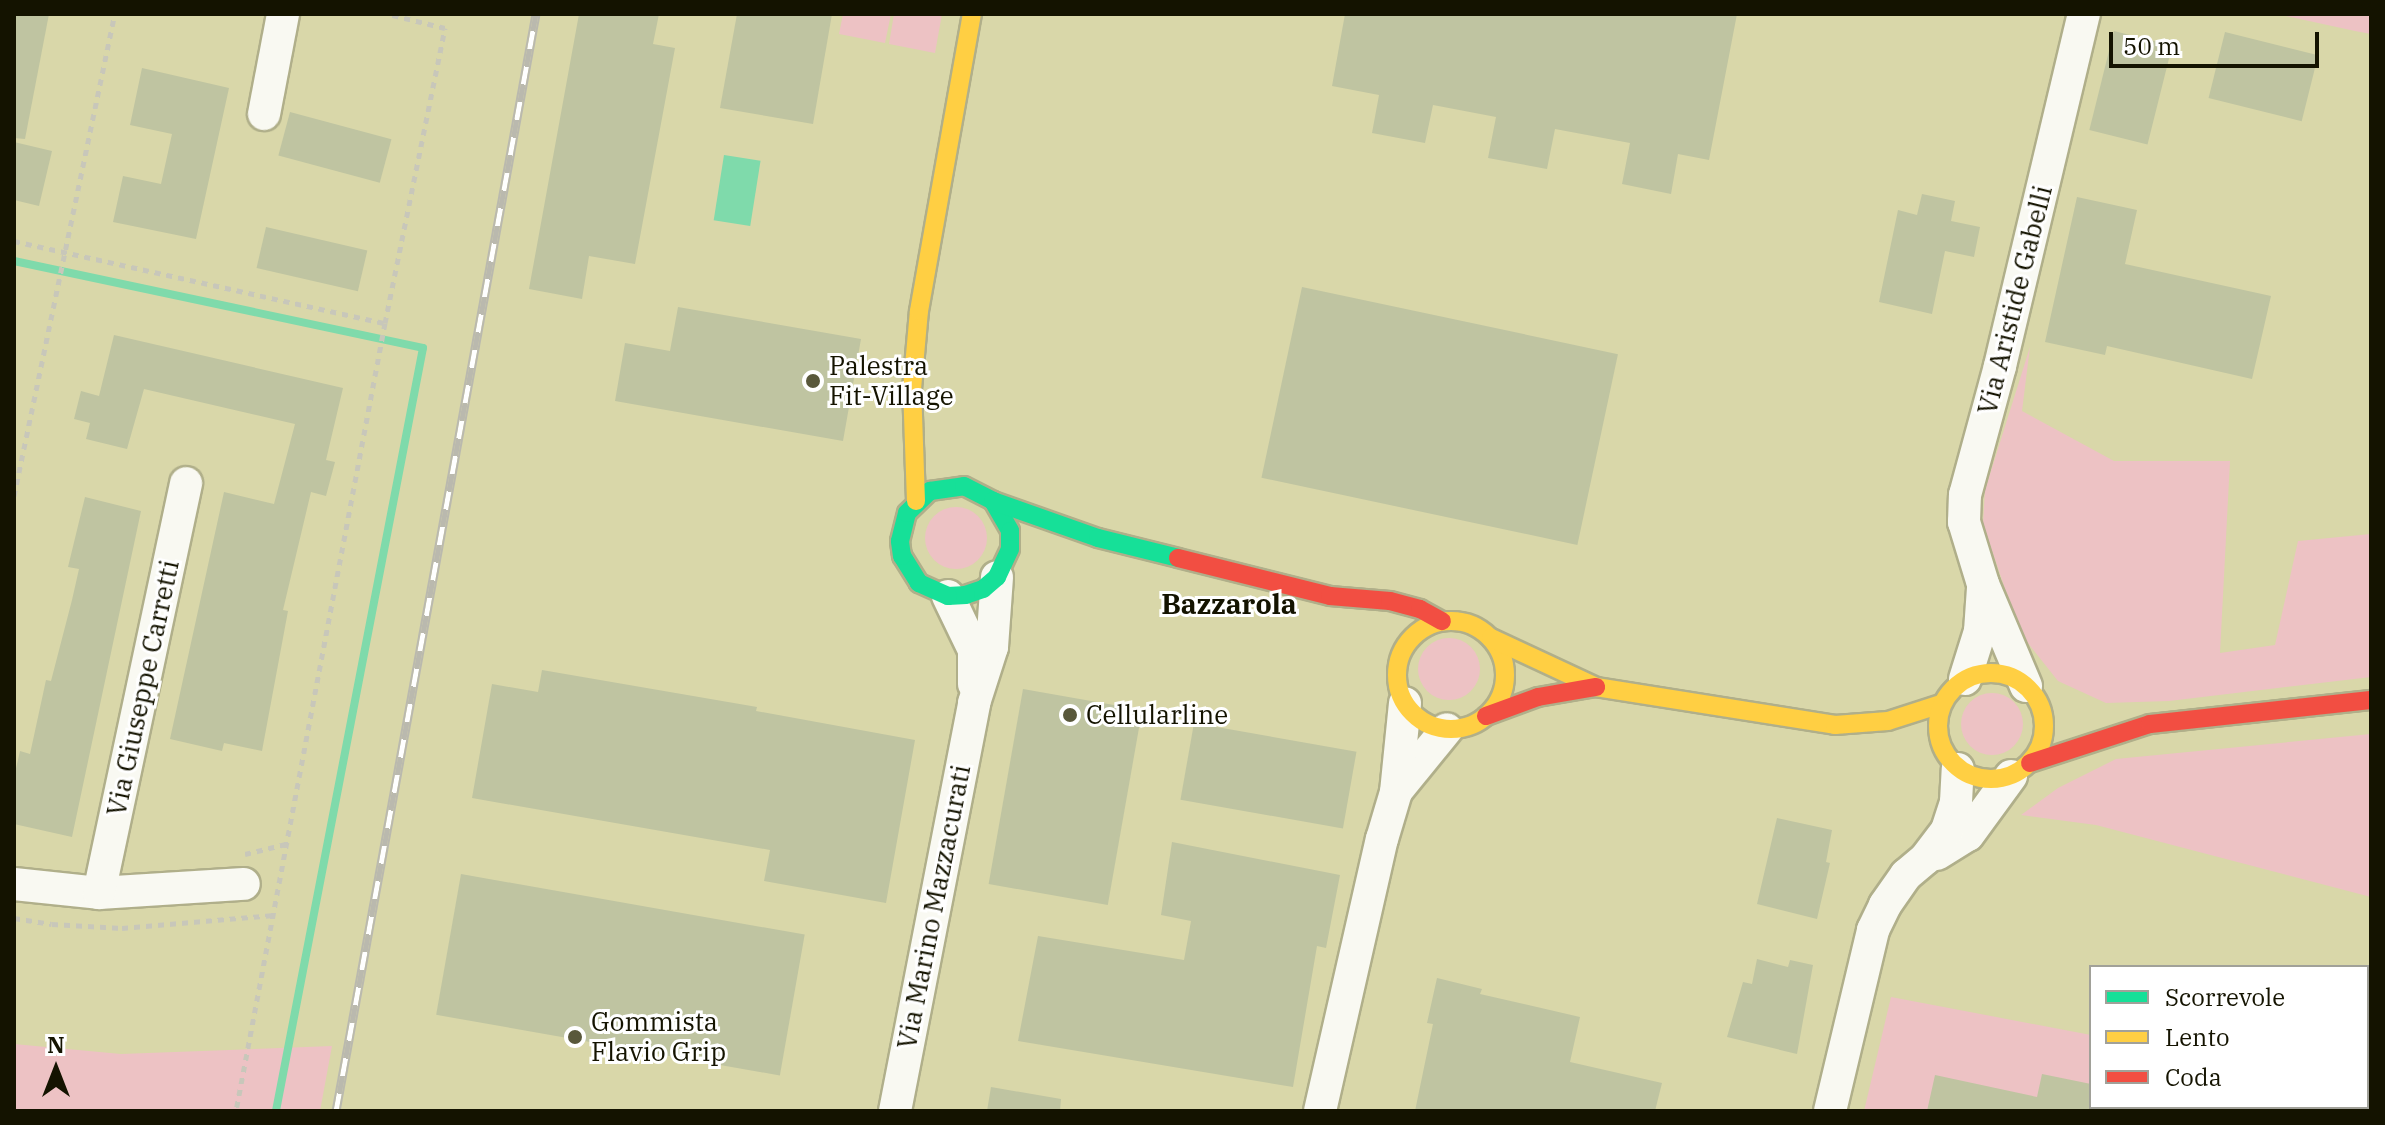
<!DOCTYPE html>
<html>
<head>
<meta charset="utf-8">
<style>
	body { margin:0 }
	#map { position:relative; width:2385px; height:1125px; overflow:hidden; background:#d9d7a9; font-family:"IBM Plex Serif",serif }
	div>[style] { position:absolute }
	.green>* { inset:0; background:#edc2c4 }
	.round { border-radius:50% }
	.water>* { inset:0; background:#7fdaab; transform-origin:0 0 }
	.stream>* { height:8px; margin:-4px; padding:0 4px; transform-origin:4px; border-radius:4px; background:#7fdaab }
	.building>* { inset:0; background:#bfc4a1; transform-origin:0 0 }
	.path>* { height:5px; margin-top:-2.5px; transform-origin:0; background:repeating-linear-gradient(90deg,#c8c7ba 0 6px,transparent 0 12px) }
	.roads { filter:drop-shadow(2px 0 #b0af8a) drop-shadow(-2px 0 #b0af8a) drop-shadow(0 2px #b0af8a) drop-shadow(0 -2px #b0af8a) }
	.street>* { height:32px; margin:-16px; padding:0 16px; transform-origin:16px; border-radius:16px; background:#f9f9f2 }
	.fast>* { height:18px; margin:-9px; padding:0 9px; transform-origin:9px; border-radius:9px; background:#16e098 }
	.slow>* { height:18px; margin:-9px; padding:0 9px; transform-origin:9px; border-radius:9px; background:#ffcf43 }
	.slow>.ring { margin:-9px; padding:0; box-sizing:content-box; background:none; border:18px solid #ffcf43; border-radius:50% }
	.jam>* { height:18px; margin:-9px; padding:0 9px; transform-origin:9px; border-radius:9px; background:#f24e42 }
	.rail>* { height:9px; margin-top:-4.5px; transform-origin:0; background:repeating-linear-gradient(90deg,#fff 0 18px,#bab9ae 0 36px); box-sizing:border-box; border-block:2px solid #bab9ae }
	.dots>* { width:22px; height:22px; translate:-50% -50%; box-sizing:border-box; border:4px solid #fff; border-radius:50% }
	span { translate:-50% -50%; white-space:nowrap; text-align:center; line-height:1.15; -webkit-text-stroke:6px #fff; paint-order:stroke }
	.street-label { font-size:26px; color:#141300 }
	.poi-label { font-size:26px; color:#141300 }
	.left { translate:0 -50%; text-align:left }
	.neighbourhood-label { font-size:28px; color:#141300; font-weight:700 }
	.frame { position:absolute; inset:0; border:16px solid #141300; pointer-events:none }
	.legend { position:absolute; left:2089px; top:965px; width:280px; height:144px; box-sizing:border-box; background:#fff; border:2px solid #a1a199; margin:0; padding:10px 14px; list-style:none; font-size:24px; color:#141300 }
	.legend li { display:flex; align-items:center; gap:16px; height:40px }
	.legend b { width:40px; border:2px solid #a1a199 }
	.north { position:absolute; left:16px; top:1029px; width:80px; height:80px; -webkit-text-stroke:6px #fff; paint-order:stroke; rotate:0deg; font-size:22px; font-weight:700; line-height:32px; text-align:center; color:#141300 }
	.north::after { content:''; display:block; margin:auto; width:28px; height:36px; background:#141300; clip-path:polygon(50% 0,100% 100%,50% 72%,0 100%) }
	.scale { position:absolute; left:2109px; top:32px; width:210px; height:36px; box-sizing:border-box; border:4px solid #141300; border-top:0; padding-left:10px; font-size:24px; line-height:28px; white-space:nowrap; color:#141300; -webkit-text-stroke:6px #fff; paint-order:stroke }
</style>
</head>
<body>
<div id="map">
	<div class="green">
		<i style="clip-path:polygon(843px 14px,891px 14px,885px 43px,839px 34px)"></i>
		<i style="clip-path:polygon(894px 14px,942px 14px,935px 53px,889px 44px)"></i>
		<i style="clip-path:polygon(2277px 14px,2371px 14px,2371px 34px,2355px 31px)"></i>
		<i style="clip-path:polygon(2030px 347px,2022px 411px,2114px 461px,2230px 461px,2220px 653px,2275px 645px,2298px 541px,2371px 534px,2371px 677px,2169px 701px,2106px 703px,2058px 681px,2020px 633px,1983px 524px,1985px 490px)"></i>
		<i class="round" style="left:925px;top:507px;width:62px;height:62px"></i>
		<i class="round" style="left:1418px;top:638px;width:62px;height:62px"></i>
		<i class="round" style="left:1961px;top:693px;width:62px;height:62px"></i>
		<i style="clip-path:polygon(2371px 734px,2371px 897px,2096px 825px,2021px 815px,2058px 788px,2116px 759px)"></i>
		<i style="clip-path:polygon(1891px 997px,2091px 1035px,2091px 1107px,2143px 1107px,2142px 1111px,1864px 1111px)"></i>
		<i style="clip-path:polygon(14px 1044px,121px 1054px,332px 1046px,320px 1111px,14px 1111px)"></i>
	</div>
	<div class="water">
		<i style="left:724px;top:155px;width:37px;height:66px;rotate:9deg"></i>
	</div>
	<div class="stream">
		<i style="left:14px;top:261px;width:418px;rotate:12deg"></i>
		<i style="left:423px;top:348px;width:777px;rotate:100.91deg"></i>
	</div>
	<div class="building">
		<i style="clip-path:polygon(14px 14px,49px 14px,25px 139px,14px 138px)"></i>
		<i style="clip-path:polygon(579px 14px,659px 14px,653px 44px,675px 48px,635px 264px,589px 256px,582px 299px,529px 289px)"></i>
		<i style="clip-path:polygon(737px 14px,832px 14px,813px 124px,720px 108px)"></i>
		<i style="clip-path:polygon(1345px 14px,1737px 14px,1709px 160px,1678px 154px,1671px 194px,1622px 184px,1630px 143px,1555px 129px,1547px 169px,1488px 158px,1496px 117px,1433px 105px,1425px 143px,1372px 133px,1379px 95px,1332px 86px)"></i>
		<i style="left:2114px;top:31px;width:60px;height:102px;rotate:14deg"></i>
		<i style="left:2225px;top:32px;width:96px;height:68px;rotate:14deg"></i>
		<i style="clip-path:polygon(142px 68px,229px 88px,196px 239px,113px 222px,123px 176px,161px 184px,172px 134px,130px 125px)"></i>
		<i style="left:290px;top:112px;width:105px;height:45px;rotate:15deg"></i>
		<i style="clip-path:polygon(14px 142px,52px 151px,39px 206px,14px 200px)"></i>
		<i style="clip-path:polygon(1922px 194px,1955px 201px,1951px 221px,1980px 227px,1974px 257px,1945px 251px,1932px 314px,1879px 302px,1898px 210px,1917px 215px)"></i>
		<i style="clip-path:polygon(2077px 197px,2137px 210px,2125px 264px,2271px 296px,2252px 379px,2107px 346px,2105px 355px,2045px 342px)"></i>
		<i style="left:266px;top:227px;width:104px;height:42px;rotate:13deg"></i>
		<i style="left:1302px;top:287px;width:323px;height:195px;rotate:12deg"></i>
		<i style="clip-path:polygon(678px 307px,861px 339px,843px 441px,615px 401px,625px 343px,670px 351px)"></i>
		<i style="clip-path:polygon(114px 335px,343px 388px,326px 460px,335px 462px,326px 496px,311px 492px,283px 610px,288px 611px,262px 751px,224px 743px,222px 751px,170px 739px,224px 492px,274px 504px,295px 424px,144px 389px,127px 449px,86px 439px,90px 423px,74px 419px,81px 391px,99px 396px)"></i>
		<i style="clip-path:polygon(85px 497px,141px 511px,72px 837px,14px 824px,14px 777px,20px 751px,30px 754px,46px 680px,51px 681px,72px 600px,79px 569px,68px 567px)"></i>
		<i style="clip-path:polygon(542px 670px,757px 707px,756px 711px,915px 740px,886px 903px,764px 881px,770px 850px,472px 798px,492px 684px,538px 692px)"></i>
		<i style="left:1023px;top:689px;width:121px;height:198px;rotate:10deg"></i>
		<i style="left:1194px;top:723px;width:165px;height:78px;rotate:10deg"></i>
		<i style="clip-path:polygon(1777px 818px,1832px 830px,1826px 862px,1830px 863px,1817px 919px,1757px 904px)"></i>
		<i style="clip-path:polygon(1172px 842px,1340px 875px,1326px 948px,1317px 946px,1293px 1087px,1018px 1041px,1038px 936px,1184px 960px,1191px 921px,1161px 915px)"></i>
		<i style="left:461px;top:874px;width:349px;height:143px;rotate:10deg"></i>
		<i style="clip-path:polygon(1757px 959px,1788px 967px,1790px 960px,1813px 965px,1797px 1054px,1727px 1037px,1743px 982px,1752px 984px)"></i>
		<i style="clip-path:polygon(1437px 978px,1482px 989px,1480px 994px,1580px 1017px,1570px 1062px,1662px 1083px,1655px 1111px,1415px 1111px,1433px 1024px,1427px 1023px)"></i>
		<i style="clip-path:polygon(2042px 1074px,2091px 1084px,2091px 1111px,1927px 1111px,1935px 1075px,2037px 1097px)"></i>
		<i style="clip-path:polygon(991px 1087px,1061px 1099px,1060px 1111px,987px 1111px)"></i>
	</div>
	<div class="path">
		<i style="left:14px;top:241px;width:380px;rotate:12.5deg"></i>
		<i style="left:385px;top:323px;width:802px;rotate:100.71deg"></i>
		<i style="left:385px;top:323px;width:301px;rotate:-78.5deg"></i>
		<i style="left:445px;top:28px;width:59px;rotate:-166.2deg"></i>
		<i style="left:14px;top:496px;width:492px;rotate:-78.2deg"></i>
		<i style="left:245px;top:854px;width:42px;rotate:-13.7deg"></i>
		<i style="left:14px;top:918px;width:38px;rotate:9deg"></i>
		<i style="left:52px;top:924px;width:70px;rotate:3.3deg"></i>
		<i style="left:122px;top:928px;width:153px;rotate:-4.9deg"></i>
	</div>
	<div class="roads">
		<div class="street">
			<i style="left:264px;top:114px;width:102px;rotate:-79.2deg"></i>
			<i style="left:948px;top:596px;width:60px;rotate:64.3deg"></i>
			<i style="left:974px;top:650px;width:34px;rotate:90deg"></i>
			<i style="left:1965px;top:679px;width:50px;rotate:-72.6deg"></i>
			<i style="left:1980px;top:631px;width:43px;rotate:-86deg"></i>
			<i style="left:2026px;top:686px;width:111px;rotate:-112.9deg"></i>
			<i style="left:1983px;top:584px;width:65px;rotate:-107deg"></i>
			<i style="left:1964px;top:522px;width:27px;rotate:-88deg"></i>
			<i style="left:1965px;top:495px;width:134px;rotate:-74.8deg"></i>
			<i style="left:2000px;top:366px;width:362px;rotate:-76.6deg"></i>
			<i style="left:1398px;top:789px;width:77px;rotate:-50.8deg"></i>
			<i style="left:1937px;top:854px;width:36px;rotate:-32deg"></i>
			<i style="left:1968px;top:835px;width:73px;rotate:-53.9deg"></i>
			<i style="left:14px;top:884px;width:85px;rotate:6deg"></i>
			<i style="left:99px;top:893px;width:145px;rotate:-3.6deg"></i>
			<i style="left:99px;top:893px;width:419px;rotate:-78deg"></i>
			<i style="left:895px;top:1111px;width:416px;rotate:-79deg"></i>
			<i style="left:974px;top:703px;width:59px;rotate:-72.2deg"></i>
			<i style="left:992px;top:647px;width:70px;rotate:-85.9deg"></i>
			<i style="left:1320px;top:1111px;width:279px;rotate:-77.2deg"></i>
			<i style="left:1382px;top:839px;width:49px;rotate:-73.4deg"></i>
			<i style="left:1396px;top:792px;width:89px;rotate:-84.2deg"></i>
			<i style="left:1830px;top:1111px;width:186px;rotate:-76.6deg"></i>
			<i style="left:1873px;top:930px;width:28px;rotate:-64deg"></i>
			<i style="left:1885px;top:905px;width:37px;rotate:-55deg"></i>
			<i style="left:1906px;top:875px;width:26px;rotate:-40deg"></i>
			<i style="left:1926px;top:858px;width:35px;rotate:-53deg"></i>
			<i style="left:1947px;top:830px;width:29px;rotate:-72deg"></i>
			<i style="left:1956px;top:802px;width:33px;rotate:-87deg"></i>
		</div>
		<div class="fast">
			<i style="left:993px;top:501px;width:34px;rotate:60deg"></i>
			<i style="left:1010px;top:531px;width:18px;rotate:90deg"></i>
			<i style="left:1010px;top:549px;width:31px;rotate:115deg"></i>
			<i style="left:997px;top:577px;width:18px;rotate:139deg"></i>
			<i style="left:983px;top:589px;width:18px;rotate:161deg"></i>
			<i style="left:966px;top:595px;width:18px;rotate:177deg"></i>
			<i style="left:948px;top:596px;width:32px;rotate:-156deg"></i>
			<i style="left:919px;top:583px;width:32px;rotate:-122deg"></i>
			<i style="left:902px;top:556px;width:15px;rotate:-98deg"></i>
			<i style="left:900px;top:541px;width:29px;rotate:-76deg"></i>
			<i style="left:907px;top:513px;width:32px;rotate:-44deg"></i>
			<i style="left:930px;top:491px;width:34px;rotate:-8deg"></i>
			<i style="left:964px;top:486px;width:33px;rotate:27deg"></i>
			<i style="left:993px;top:501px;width:111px;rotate:19.4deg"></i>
			<i style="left:1098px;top:538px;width:82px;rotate:14deg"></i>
		</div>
		<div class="slow">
			<i style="left:916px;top:501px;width:112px;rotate:-92deg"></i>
			<i style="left:912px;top:389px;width:78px;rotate:-84.9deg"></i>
			<i style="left:919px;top:311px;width:302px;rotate:-79.9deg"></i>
			<i class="ring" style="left:1397px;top:621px;width:90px;height:90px"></i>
			<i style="left:1491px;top:638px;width:116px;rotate:25deg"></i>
			<i style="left:1596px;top:687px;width:242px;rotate:9deg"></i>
			<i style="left:1835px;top:725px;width:53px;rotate:-4.3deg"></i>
			<i style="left:1888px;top:721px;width:56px;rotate:-17.8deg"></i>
			<i class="ring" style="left:1938px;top:673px;width:88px;height:88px"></i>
		</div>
		<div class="jam">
			<i style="left:1178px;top:558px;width:157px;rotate:14deg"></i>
			<i style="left:1330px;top:596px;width:60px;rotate:4.8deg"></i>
			<i style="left:1390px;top:601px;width:31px;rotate:15deg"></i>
			<i style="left:1420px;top:609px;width:25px;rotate:29deg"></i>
			<i style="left:1486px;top:716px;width:55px;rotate:-20.1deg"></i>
			<i style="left:1538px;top:697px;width:59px;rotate:-9.8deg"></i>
			<i style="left:2030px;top:763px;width:126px;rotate:-18deg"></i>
			<i style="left:2150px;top:724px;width:222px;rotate:-6.2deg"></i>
		</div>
	</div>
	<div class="rail">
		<i style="left:336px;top:1111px;width:1115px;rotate:-79.67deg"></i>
	</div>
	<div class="dots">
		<i style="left:813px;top:381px;background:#59583b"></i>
		<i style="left:1070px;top:715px;background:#59583b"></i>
		<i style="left:575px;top:1037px;background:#59583b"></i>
	</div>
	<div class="street-label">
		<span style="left:2015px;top:300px;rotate:-76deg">Via Aristide Gabelli</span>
		<span style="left:143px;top:688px;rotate:-78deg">Via Giuseppe Carretti</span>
		<span style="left:934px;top:907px;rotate:-79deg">Via Marino Mazzacurati</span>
	</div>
	<div class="poi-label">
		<span class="left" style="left:829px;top:381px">Palestra<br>Fit-Village</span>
		<span class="left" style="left:1086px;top:715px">Cellularline</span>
		<span class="left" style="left:591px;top:1037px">Gommista<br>Flavio Grip</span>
	</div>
	<div class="neighbourhood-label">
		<span style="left:1229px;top:604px">Bazzarola</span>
	</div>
	<div class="frame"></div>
	<ul class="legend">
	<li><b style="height:10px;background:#16e098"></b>Scorrevole</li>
	<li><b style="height:10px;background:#ffcf43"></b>Lento</li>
	<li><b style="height:10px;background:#f24e42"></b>Coda</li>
	</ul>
	<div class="north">N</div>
	<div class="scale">50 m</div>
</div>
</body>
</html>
